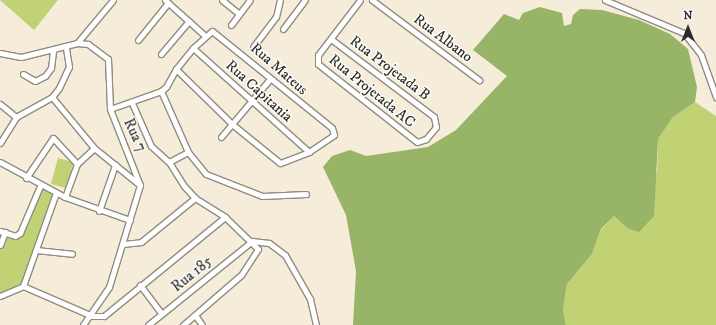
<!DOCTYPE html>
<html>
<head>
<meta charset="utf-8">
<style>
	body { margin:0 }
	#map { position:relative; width:716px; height:325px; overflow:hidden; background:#f5edd9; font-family:"IM FELL DW Pica",serif }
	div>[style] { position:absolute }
	.green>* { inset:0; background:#c0d274; transform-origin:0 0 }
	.forest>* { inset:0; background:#98b466 }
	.roads { filter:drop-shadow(1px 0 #908c82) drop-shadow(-1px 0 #908c82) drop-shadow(0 1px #908c82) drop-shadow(0 -1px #908c82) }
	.street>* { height:5px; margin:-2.5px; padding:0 2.5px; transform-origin:2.5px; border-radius:2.5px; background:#fff }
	span { translate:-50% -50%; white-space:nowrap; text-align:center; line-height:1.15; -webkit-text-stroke:3px #fdfcf7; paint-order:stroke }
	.street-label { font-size:15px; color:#2b2b2b }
	.north { position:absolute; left:668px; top:8px; width:40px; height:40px; -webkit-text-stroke:3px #fdfcf7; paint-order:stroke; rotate:0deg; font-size:11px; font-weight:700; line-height:16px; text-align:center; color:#2b2b2b }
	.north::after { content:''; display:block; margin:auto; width:14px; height:18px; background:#2b2b2b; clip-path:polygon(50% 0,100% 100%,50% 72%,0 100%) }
</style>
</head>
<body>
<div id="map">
	<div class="green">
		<i style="clip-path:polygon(0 0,58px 0,34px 30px)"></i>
		<i style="clip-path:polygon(695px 102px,716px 116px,716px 325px,566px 325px,563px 310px,567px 284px,592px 254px,601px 230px,614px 216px,627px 228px,657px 172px,658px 139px,673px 117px)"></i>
		<i style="left:58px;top:158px;width:16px;height:27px;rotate:15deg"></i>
		<i style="clip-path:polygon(39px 188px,56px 195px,23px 287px,0 298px,0 245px,5px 232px,19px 238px)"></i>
	</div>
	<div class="forest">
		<i style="clip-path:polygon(540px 7px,562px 13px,564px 26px,571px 24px,573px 15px,580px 9px,602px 10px,639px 20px,670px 34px,688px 49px,697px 87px,695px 102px,673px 117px,658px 139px,654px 216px,639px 232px,627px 228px,614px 216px,601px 229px,592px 254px,567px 284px,563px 310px,566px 325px,353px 325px,356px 271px,346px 215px,323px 167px,332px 156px,350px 150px,366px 156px,428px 147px,456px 130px,507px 76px,473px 50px,504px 14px,519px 20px,523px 13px)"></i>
	</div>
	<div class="roads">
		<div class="street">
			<i style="left:165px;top:0;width:52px;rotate:41.9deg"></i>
			<i style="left:222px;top:0;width:22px;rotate:39deg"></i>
			<i style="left:372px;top:0;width:134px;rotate:36.8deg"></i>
			<i style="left:605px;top:0;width:86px;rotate:22.7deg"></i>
			<i style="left:684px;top:33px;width:28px;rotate:52deg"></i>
			<i style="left:701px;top:55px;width:45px;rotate:70.3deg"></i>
			<i style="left:231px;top:25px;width:31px;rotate:-53deg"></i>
			<i style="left:283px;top:29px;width:36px;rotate:-53deg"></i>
			<i style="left:331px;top:39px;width:129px;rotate:37.1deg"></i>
			<i style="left:434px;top:117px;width:10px;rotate:79deg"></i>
			<i style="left:436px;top:127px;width:16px;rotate:130deg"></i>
			<i style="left:426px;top:139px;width:9px;rotate:162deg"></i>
			<i style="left:417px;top:142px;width:126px;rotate:-141.8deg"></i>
			<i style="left:318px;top:64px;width:9px;rotate:-90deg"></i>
			<i style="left:318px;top:55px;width:69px;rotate:-52.6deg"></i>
			<i style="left:138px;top:40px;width:48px;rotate:-51deg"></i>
			<i style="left:77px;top:43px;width:56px;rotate:-50.1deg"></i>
			<i style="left:253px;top:47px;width:38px;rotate:-53deg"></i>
			<i style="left:276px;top:17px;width:17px;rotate:-77deg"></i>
			<i style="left:193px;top:48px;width:156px;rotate:41.9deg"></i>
			<i style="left:0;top:53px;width:21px;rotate:11deg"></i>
			<i style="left:21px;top:57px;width:58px;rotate:-14deg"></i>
			<i style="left:77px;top:43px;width:11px;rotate:5deg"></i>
			<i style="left:88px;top:44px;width:25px;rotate:37deg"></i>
			<i style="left:108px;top:59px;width:50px;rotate:87.7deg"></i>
			<i style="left:110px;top:109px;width:82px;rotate:68.5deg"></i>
			<i style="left:140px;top:185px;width:107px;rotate:106.9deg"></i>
			<i style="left:109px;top:287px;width:46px;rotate:124.4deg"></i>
			<i style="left:161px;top:54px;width:43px;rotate:-49.7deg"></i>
			<i style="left:23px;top:74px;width:14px;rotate:30deg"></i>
			<i style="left:35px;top:81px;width:11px;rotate:-27deg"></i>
			<i style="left:45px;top:76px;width:10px;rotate:-53deg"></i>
			<i style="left:51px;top:68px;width:17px;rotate:-83deg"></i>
			<i style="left:161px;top:91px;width:67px;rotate:66.1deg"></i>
			<i style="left:188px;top:152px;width:28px;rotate:51deg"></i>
			<i style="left:206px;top:174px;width:60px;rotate:21.4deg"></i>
			<i style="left:262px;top:196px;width:44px;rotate:-2.6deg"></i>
			<i style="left:52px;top:97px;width:66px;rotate:50.5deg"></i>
			<i style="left:94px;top:148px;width:59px;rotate:38.8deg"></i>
			<i style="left:132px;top:103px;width:47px;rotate:66.2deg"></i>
			<i style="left:151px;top:146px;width:24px;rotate:42deg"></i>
			<i style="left:169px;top:162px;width:28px;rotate:58deg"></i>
			<i style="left:184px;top:186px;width:16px;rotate:47deg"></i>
			<i style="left:195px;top:198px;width:36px;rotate:32deg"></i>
			<i style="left:225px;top:217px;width:46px;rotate:44.1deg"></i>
			<i style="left:258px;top:249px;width:31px;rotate:123deg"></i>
			<i style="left:241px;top:275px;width:77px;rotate:139.2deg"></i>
			<i style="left:0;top:104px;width:21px;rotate:39deg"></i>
			<i style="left:110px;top:109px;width:54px;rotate:-19.4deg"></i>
			<i style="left:161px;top:91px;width:6px;rotate:-39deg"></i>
			<i style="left:166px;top:87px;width:21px;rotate:-61deg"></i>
			<i style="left:176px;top:69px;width:27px;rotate:-51deg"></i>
			<i style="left:193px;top:48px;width:25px;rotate:-42deg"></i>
			<i style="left:212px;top:31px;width:154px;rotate:38.9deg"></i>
			<i style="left:332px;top:128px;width:7px;rotate:74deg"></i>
			<i style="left:334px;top:135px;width:30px;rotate:146deg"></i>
			<i style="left:309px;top:152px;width:31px;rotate:159deg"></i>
			<i style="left:280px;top:163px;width:60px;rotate:-141deg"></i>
			<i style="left:233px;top:125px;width:80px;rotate:-135.5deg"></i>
			<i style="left:221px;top:137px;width:76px;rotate:-49.8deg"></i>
			<i style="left:0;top:143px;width:31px;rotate:-58deg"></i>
			<i style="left:16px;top:117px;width:41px;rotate:-29.1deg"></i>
			<i style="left:52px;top:97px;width:11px;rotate:-52deg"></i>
			<i style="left:59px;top:88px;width:23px;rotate:-65deg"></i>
			<i style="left:69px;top:67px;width:20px;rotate:-99deg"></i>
			<i style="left:0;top:162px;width:74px;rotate:28.3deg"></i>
			<i style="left:65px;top:197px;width:69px;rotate:19.5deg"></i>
			<i style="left:169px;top:162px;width:21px;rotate:-28deg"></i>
			<i style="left:26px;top:178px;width:48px;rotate:-56deg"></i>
			<i style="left:53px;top:138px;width:35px;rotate:47deg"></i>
			<i style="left:65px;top:197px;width:35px;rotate:-70deg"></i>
			<i style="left:77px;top:164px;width:23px;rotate:-43deg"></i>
			<i style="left:99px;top:211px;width:49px;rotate:-70.8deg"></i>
			<i style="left:0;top:231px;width:16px;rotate:18deg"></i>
			<i style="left:15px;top:236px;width:6px;rotate:-31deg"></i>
			<i style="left:20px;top:233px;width:51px;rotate:-66.9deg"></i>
			<i style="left:252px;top:241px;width:17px;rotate:7deg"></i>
			<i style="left:269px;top:243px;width:20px;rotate:37deg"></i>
			<i style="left:285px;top:255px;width:51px;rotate:60.4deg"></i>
			<i style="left:310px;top:299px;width:27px;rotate:77deg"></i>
			<i style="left:123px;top:244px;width:18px;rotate:-6deg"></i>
			<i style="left:141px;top:242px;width:70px;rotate:-39.2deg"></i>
			<i style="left:0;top:245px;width:14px;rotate:-69deg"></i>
			<i style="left:36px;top:250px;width:36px;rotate:6deg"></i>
			<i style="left:140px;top:285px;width:36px;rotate:53deg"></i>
			<i style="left:23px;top:286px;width:75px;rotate:23.5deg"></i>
			<i style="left:92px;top:316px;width:12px"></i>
			<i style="left:104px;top:316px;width:156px;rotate:-39.3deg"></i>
			<i style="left:0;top:296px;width:25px;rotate:-23deg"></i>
			<i style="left:23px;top:286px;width:99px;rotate:-70.5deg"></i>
			<i style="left:195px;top:315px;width:12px;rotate:55deg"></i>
			<i style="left:148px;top:325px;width:134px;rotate:-38.9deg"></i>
		</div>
	</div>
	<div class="street-label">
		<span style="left:443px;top:38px;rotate:37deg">Rua Albano</span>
		<span style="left:390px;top:68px;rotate:37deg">Rua Projetada B</span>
		<span style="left:279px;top:69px;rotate:41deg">Rua Mateus</span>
		<span style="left:259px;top:91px;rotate:42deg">Rua Capitania</span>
		<span style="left:372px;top:91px;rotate:39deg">Rua Projetada AC</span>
		<span style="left:135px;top:135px;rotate:65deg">Rua 7</span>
		<span style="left:192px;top:274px;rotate:-39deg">Rua 185</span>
	</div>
	<div class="north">N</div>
</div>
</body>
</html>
